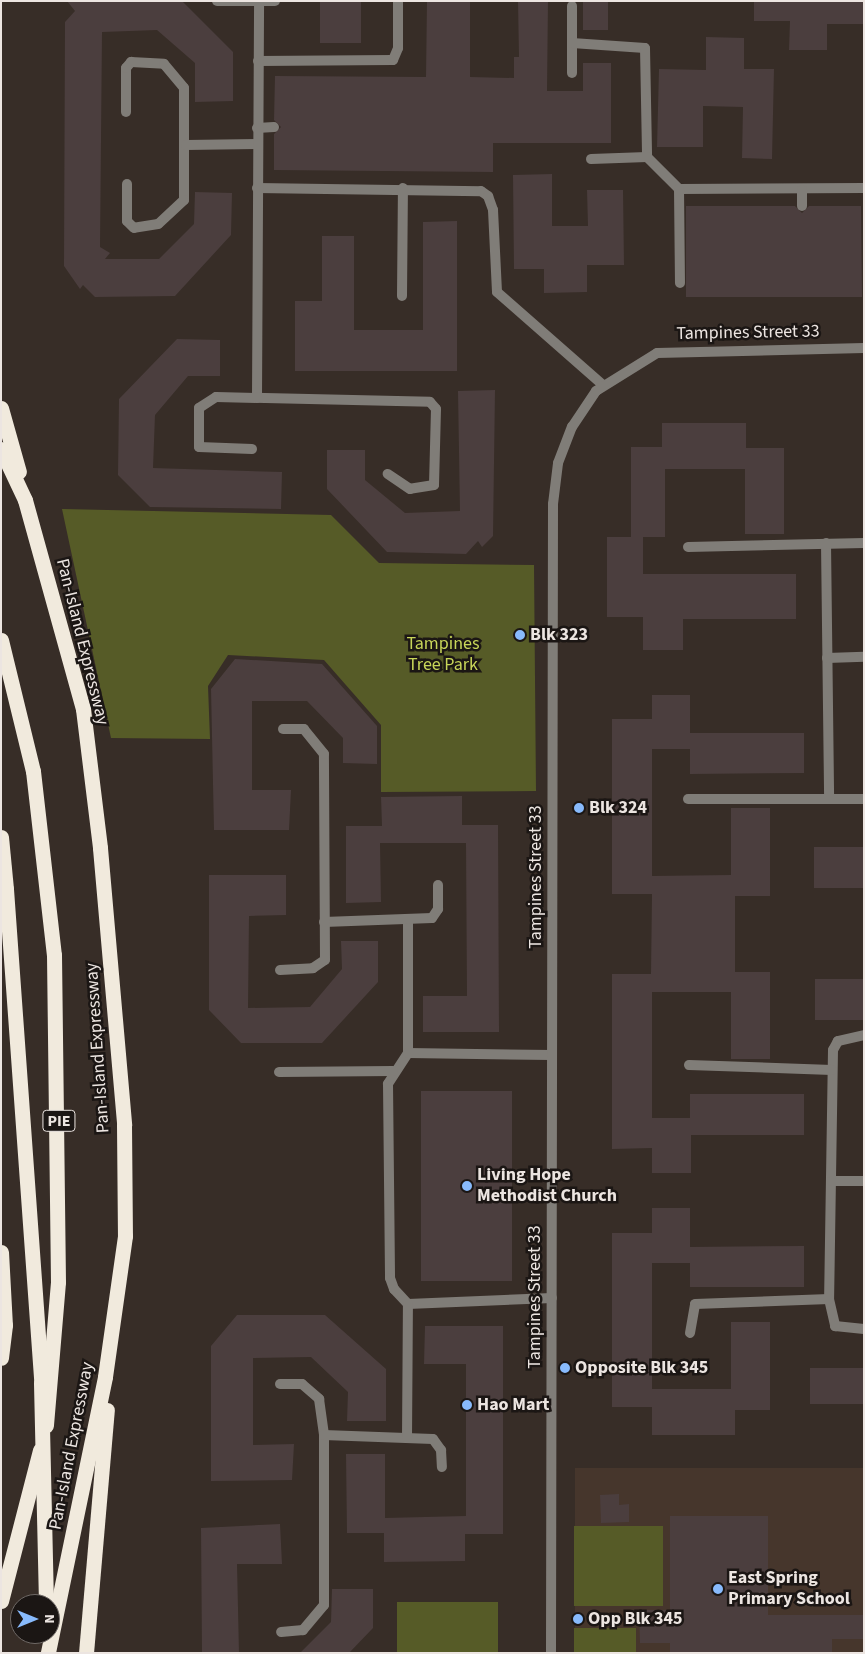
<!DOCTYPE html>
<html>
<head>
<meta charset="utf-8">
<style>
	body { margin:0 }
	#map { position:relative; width:865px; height:1654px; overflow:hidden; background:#372d27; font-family:"Source Sans 3",sans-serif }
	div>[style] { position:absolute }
	.built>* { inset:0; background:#46362c; transform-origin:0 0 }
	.green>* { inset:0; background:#565b27; transform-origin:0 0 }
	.building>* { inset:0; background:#4b3e3e; transform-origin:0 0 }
	.service>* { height:10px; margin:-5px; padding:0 5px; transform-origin:5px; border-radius:5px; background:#807d78 }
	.minor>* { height:10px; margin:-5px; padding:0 5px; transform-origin:5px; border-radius:5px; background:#807d78 }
	.motorway>* { height:15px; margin:-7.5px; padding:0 7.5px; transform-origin:7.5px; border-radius:7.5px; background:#f1eadd }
	.motorway-bridge>* { height:15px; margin:-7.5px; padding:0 7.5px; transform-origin:7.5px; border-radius:7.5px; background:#f1eadd }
	.dots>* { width:14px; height:14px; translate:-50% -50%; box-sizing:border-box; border:2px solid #1b1614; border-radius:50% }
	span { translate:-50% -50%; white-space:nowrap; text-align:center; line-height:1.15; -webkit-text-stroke:5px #1b1614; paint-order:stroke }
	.shield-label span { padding:1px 4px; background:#1b1614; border:1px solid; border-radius:4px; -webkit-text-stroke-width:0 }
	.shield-label { font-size:16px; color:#ece5e1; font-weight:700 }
	.street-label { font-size:18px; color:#ece5e1 }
	.poi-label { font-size:18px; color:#ece5e1; font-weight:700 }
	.left { translate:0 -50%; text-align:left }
	.park-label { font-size:18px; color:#c8d559 }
	.frame { position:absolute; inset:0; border:2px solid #ece5e1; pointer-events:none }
	.north { position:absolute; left:10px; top:1594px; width:50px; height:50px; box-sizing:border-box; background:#1b1614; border:1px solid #6f6966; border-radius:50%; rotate:90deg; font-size:14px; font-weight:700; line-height:20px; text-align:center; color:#ece5e1 }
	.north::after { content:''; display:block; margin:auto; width:18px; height:22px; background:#88bafc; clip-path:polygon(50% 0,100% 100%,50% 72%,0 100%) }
</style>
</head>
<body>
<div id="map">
	<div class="built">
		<i style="left:575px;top:1468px;width:289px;height:185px"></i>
	</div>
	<div class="green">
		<i style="clip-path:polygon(62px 509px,331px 515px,379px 563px,534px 565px,536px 791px,381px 792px,381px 725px,324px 660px,228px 655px,208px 686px,210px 739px,111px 738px)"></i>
		<i style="left:574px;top:1526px;width:89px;height:80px"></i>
		<i style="left:397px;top:1602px;width:101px;height:51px"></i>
		<i style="left:574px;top:1628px;width:62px;height:25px"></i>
	</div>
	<div class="building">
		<i style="clip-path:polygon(67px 1px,182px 1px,233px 52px,233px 101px,195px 102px,195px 63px,157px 30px,102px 32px,100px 247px,110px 253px,105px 259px,159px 259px,194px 224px,195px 192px,232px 193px,231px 235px,175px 296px,95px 297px,83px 285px,80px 289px,64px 266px,65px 22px,75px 11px)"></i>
		<i style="left:320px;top:1px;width:41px;height:42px"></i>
		<i style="clip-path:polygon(427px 1px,470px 1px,470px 77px,514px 78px,514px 57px,519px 57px,518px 1px,548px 1px,547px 91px,583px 91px,583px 63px,611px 63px,611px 143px,493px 143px,493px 172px,274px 170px,274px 134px,281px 127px,274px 120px,275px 76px,426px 77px)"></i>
		<i style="left:583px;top:1px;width:25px;height:29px"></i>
		<i style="clip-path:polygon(754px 1px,864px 1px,864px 24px,827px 24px,827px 50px,789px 50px,790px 21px,754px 21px)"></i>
		<i style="clip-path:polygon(706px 37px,744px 38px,744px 69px,774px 69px,772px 159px,742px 158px,743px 107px,703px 106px,703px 147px,657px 147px,659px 69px,706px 70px)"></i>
		<i style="clip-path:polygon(552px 174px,552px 226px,588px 226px,587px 190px,623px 190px,624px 265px,587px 265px,587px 292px,544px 293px,544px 269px,514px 269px,513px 175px)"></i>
		<i style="clip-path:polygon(686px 206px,795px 206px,802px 213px,809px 206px,861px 206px,862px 297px,686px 297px)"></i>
		<i style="clip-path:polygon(457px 221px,457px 371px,295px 371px,295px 301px,322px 301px,322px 236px,354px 236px,354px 330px,423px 330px,423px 222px)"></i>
		<i style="clip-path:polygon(177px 339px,220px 340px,220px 376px,188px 376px,155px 415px,153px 468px,282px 472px,281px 509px,150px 507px,118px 475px,119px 399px)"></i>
		<i style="clip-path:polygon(495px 390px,493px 536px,482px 547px,478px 541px,466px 554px,387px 552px,327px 489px,327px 450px,365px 450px,365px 480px,405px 513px,460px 511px,458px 391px)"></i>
		<i style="clip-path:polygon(662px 423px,746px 423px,746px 448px,784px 448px,784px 534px,745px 534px,745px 469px,665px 469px,665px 537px,643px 537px,643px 574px,796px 574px,796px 619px,683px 619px,683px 650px,643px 650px,643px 617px,607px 617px,607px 537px,631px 537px,631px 447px,662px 447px)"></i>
		<i style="clip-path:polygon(235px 659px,322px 664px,377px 726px,377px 764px,343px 763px,343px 738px,307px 701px,252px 701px,252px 790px,291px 790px,289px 830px,214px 830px,211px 689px)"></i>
		<i style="clip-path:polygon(652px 695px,690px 695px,690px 733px,804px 733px,804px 773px,690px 774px,690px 749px,652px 749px,652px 876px,731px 875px,731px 808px,770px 808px,770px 896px,735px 896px,735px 972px,770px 972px,770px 1059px,731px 1059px,731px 992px,652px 992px,652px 1118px,690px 1118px,690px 1094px,804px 1094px,804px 1135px,691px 1135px,691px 1173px,652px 1173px,652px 1148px,612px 1149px,612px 974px,651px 974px,652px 894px,612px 894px,612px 719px,652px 719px)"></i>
		<i style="clip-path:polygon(462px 796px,462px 825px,498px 825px,499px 1032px,423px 1032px,423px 996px,467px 996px,466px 843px,380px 843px,381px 902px,346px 903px,346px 826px,382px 826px,381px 797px)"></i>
		<i style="left:814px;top:847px;width:50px;height:41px"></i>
		<i style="clip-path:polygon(209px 875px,286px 875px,286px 915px,249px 916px,248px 1008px,310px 1007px,342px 969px,341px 941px,378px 941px,378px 982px,322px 1043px,241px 1043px,209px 1010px)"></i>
		<i style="left:815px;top:979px;width:49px;height:41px"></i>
		<i style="left:512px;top:1091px;width:190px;height:91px;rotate:90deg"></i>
		<i style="clip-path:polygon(652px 1208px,690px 1208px,690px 1247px,804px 1246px,804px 1287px,690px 1287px,690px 1263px,652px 1263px,652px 1389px,731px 1389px,731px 1322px,770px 1322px,770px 1410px,735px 1410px,735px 1435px,652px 1435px,652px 1407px,612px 1407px,612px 1233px,652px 1233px)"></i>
		<i style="clip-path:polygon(237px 1315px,325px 1315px,386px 1369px,386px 1421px,347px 1421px,348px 1392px,311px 1357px,253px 1358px,253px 1445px,294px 1444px,292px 1480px,211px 1481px,211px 1346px)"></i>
		<i style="clip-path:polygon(425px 1326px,503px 1326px,503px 1534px,465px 1534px,465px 1561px,384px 1562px,384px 1533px,347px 1533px,346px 1454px,385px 1454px,385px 1518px,466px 1516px,466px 1364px,424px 1364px)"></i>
		<i style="left:810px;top:1368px;width:54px;height:36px"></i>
		<i style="clip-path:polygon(619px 1494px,619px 1505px,629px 1504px,629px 1522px,601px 1523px,600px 1495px)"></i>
		<i style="clip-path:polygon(670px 1516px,768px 1516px,768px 1615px,864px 1615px,864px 1639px,832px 1639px,832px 1653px,670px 1653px,670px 1643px,640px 1643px,639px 1610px,670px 1610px)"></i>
		<i style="clip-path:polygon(280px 1524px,282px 1564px,237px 1564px,239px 1653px,202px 1653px,201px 1528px)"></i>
		<i style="clip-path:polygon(332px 1589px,373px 1589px,373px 1628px,349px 1653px,300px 1653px,331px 1622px)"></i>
	</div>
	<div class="service">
		<i style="left:217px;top:1px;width:58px"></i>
		<i style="left:572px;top:6px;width:67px;rotate:90deg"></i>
		<i style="left:572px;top:43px;width:73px;rotate:3.9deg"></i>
		<i style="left:645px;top:48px;width:109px;rotate:88.9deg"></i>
		<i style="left:647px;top:157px;width:45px;rotate:45deg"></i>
		<i style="left:679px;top:189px;width:185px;rotate:-0.3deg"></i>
		<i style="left:258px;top:61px;width:135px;rotate:-0.4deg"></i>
		<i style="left:393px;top:60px;width:13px;rotate:-67deg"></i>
		<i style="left:398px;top:48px;width:47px;rotate:-90deg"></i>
		<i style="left:126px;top:112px;width:44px;rotate:-90deg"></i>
		<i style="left:126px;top:68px;width:8px;rotate:-50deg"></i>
		<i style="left:131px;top:62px;width:33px;rotate:3deg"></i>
		<i style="left:164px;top:64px;width:31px;rotate:50deg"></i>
		<i style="left:184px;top:88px;width:112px;rotate:90deg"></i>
		<i style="left:184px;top:200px;width:35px;rotate:137deg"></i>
		<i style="left:158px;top:224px;width:24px;rotate:171deg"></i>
		<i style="left:134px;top:228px;width:10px;rotate:-135deg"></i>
		<i style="left:127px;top:221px;width:37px;rotate:-90deg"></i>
		<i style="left:257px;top:128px;width:17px;rotate:-3deg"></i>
		<i style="left:186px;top:145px;width:71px;rotate:-0.8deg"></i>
		<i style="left:591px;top:159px;width:56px;rotate:-2deg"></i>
		<i style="left:257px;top:188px;width:224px;rotate:0.8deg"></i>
		<i style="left:481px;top:191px;width:9px;rotate:36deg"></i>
		<i style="left:488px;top:196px;width:15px;rotate:70deg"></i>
		<i style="left:493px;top:210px;width:82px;rotate:87.2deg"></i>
		<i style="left:497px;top:292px;width:141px;rotate:41.3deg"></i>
		<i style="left:679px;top:189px;width:94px;rotate:89.4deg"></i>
		<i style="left:802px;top:190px;width:16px;rotate:90deg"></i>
		<i style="left:402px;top:296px;width:108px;rotate:-89.5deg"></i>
		<i style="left:257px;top:398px;width:394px;rotate:-89.7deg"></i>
		<i style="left:252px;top:449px;width:53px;rotate:-177.8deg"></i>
		<i style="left:199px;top:447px;width:39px;rotate:-90deg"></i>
		<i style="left:199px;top:408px;width:20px;rotate:-33deg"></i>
		<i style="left:216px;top:397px;width:214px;rotate:1.3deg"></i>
		<i style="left:430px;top:402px;width:9px;rotate:49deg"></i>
		<i style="left:436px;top:409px;width:76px;rotate:91.5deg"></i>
		<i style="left:434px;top:485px;width:24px;rotate:171deg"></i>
		<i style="left:410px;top:489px;width:27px;rotate:-146deg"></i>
		<i style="left:826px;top:543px;width:255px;rotate:89.3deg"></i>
		<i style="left:688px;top:547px;width:176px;rotate:-1.3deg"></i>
		<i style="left:827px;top:658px;width:37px;rotate:-2deg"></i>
		<i style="left:688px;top:799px;width:176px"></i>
		<i style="left:408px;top:921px;width:132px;rotate:90deg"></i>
		<i style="left:408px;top:1053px;width:37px;rotate:123deg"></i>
		<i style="left:388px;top:1084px;width:194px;rotate:89.4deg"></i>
		<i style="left:390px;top:1278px;width:12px;rotate:70deg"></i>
		<i style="left:394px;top:1289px;width:21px;rotate:47deg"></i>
		<i style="left:408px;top:1304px;width:144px;rotate:-2.4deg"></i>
		<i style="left:324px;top:922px;width:108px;rotate:-2.1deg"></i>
		<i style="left:432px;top:918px;width:11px;rotate:-56deg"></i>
		<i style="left:438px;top:909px;width:24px;rotate:-90deg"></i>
		<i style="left:280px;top:970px;width:33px;rotate:-3deg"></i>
		<i style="left:313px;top:968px;width:14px;rotate:-34deg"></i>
		<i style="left:325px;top:960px;width:206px;rotate:-90.3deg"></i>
		<i style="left:324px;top:754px;width:32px;rotate:-129deg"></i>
		<i style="left:304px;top:729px;width:21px;rotate:180deg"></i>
		<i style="left:864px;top:1035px;width:27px;rotate:167deg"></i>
		<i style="left:838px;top:1041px;width:10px;rotate:119deg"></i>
		<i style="left:833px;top:1050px;width:249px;rotate:90.9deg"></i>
		<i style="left:829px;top:1299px;width:28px;rotate:77deg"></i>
		<i style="left:835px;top:1326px;width:29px;rotate:6deg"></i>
		<i style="left:408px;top:1053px;width:144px;rotate:0.8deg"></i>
		<i style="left:689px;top:1065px;width:143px;rotate:2deg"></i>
		<i style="left:279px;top:1072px;width:114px;rotate:-0.5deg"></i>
		<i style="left:832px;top:1181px;width:32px"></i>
		<i style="left:690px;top:1333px;width:29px;rotate:-80deg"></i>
		<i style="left:695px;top:1304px;width:134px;rotate:-2.1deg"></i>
		<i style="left:280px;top:1384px;width:22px"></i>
		<i style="left:302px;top:1384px;width:23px;rotate:41deg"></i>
		<i style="left:319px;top:1399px;width:36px;rotate:82deg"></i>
		<i style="left:324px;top:1435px;width:170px;rotate:90deg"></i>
		<i style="left:324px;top:1605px;width:33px;rotate:130deg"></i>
		<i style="left:303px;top:1630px;width:22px;rotate:175deg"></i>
		<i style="left:324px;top:1435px;width:109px;rotate:2.1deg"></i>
		<i style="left:433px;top:1439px;width:14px;rotate:54deg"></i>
		<i style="left:441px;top:1450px;width:17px;rotate:87deg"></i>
		<i style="left:407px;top:1438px;width:134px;rotate:-89.6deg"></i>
	</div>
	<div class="minor">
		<i style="left:551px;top:1653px;width:1149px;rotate:-89.9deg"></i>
		<i style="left:553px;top:504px;width:41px;rotate:-83deg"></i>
		<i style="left:558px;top:463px;width:39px;rotate:-69deg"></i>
		<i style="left:572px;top:427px;width:43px;rotate:-56.3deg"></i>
		<i style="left:596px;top:391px;width:72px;rotate:-31.9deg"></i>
		<i style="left:657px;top:353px;width:207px;rotate:-1.4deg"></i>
	</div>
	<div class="motorway">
		<i style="left:1px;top:408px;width:66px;rotate:74.3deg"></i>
		<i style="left:1px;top:449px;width:56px;rotate:64.8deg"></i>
		<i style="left:25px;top:500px;width:217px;rotate:74.5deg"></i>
		<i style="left:83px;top:709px;width:140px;rotate:83deg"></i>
		<i style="left:100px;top:848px;width:278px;rotate:85deg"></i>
		<i style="left:124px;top:1125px;width:111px;rotate:89.5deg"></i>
		<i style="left:125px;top:1236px;width:142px;rotate:98.1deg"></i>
		<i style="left:105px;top:1377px;width:282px;rotate:101.7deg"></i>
		<i style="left:1px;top:640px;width:135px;rotate:76.3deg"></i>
		<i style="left:33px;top:771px;width:185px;rotate:83.5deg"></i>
		<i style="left:54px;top:955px;width:327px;rotate:89.3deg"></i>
		<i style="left:58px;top:1282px;width:144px;rotate:94.8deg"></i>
		<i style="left:1px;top:837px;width:52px;rotate:84.5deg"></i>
		<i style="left:1px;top:1252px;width:73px;rotate:86.9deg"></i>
		<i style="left:5px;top:1325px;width:33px;rotate:97deg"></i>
		<i style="left:1px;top:1601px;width:156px;rotate:-75.5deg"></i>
		<i style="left:86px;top:1653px;width:244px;rotate:-85.1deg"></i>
	</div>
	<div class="motorway-bridge">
		<i style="left:6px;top:889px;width:495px;rotate:85.9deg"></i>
		<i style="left:41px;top:1383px;width:221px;rotate:88.7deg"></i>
	</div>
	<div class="dots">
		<i style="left:520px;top:635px;background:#88bafc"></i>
		<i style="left:579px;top:808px;background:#88bafc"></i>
		<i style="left:467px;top:1186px;background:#88bafc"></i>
		<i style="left:565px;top:1368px;background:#88bafc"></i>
		<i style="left:467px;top:1405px;background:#88bafc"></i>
		<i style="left:718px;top:1589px;background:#88bafc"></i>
		<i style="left:578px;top:1619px;background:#88bafc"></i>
	</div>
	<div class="shield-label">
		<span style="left:59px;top:1121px">PIE</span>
	</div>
	<div class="street-label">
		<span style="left:748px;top:333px;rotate:-1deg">Tampines Street 33</span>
		<span style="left:82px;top:642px;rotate:76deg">Pan-Island Expressway</span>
		<span style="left:536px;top:877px;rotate:-90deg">Tampines Street 33</span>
		<span style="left:98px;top:1048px;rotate:-94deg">Pan-Island Expressway</span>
		<span style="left:535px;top:1297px;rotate:-90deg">Tampines Street 33</span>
		<span style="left:72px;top:1446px;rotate:-79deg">Pan-Island Expressway</span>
	</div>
	<div class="poi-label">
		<span class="left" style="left:530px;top:635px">Blk 323</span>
		<span class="left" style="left:589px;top:808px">Blk 324</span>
		<span class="left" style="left:477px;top:1186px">Living Hope<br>Methodist Church</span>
		<span class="left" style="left:575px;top:1368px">Opposite Blk 345</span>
		<span class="left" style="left:477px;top:1405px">Hao Mart</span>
		<span class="left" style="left:728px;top:1589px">East Spring<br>Primary School</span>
		<span class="left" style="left:588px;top:1619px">Opp Blk 345</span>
	</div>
	<div class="park-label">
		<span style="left:443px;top:655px">Tampines<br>Tree Park</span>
	</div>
	<div class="frame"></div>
	<div class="north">N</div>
</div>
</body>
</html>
